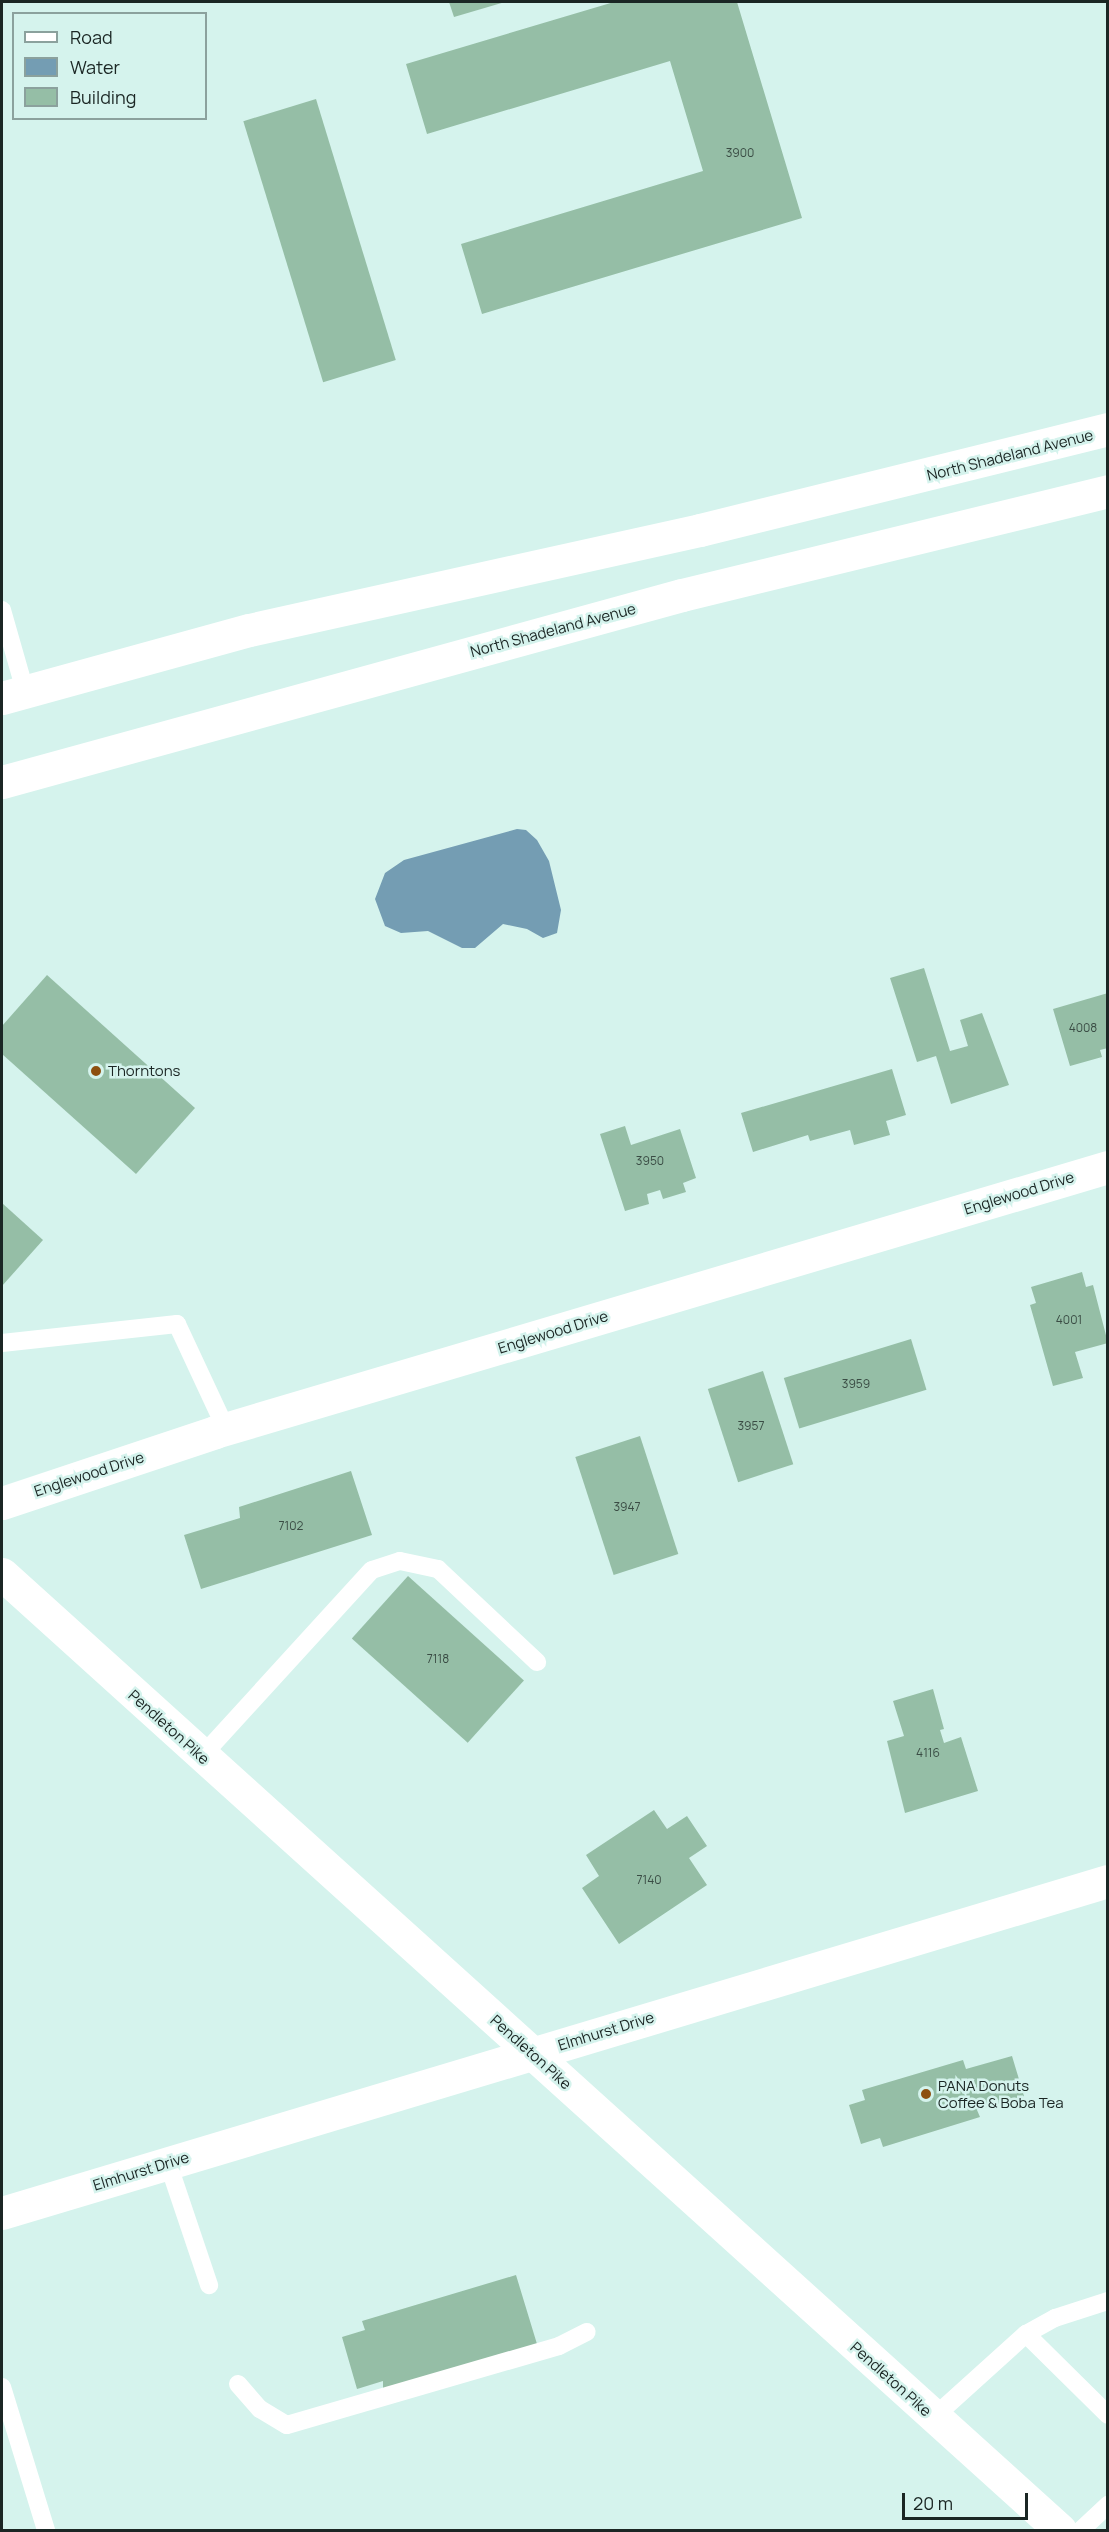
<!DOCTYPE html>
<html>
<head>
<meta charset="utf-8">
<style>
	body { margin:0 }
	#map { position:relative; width:1109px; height:2532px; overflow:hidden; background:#d5f3ed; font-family:Manrope,sans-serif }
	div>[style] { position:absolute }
	.water>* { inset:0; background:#749db3 }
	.building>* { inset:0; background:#95bea6; transform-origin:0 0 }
	.service>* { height:18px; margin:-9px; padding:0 9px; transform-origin:9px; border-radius:9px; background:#fff }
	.minor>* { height:33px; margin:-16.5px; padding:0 16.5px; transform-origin:16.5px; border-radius:16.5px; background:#fff }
	.primary>* { height:33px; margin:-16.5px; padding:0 16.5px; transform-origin:16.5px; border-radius:16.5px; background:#fff }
	.dots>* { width:16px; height:16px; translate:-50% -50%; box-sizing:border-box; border:3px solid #d5f3ed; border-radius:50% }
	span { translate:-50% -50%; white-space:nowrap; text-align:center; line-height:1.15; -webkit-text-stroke:5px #d5f3ed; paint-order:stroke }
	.number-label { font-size:12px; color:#3a4c44 }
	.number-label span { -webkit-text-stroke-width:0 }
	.street-label { font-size:15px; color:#1b2624 }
	.poi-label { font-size:15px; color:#1b2624 }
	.left { translate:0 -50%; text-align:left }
	.frame { position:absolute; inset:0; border:3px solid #1b2624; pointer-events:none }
	.legend { position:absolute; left:12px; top:12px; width:195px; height:108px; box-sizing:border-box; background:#d5f3ed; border:2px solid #8ba19d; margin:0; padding:8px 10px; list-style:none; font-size:18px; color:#1b2624 }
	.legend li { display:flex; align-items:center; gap:12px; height:30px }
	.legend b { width:30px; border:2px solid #8ba19d }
	.scale { position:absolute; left:902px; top:2493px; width:126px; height:27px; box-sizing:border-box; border:3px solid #1b2624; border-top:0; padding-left:8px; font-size:18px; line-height:21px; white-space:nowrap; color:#1b2624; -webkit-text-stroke:4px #d5f3ed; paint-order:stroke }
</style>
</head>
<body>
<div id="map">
	<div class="water">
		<i style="clip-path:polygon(517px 829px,526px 830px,537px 840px,549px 861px,561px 910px,557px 933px,543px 938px,527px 929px,503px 924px,475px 948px,462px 948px,428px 931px,401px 933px,385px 926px,375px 899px,385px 873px,404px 860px)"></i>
	</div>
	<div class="building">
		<i style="clip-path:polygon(449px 2px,505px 2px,454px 17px)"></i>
		<i style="clip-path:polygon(614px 2px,737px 2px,802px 218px,482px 314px,461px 244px,703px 171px,670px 61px,427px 134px,406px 64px)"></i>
		<i style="left:316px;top:99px;width:273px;height:76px;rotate:73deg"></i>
		<i style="clip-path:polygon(924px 968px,950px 1051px,968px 1046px,960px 1020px,982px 1013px,1009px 1085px,951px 1104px,936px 1056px,917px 1062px,890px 978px)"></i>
		<i style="clip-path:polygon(47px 975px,195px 1108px,136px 1174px,2px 1054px,2px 1026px)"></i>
		<i style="clip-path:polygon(1108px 993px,1108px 1048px,1100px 1050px,1102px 1057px,1070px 1066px,1053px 1009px)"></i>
		<i style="clip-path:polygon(892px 1069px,906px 1115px,886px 1121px,890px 1135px,854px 1145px,850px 1130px,810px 1141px,808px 1135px,753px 1152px,741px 1113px)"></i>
		<i style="clip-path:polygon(625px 1126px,631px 1145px,680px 1129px,696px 1178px,683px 1183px,686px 1192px,663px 1199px,660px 1190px,647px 1194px,649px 1204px,625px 1211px,600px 1134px)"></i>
		<i style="clip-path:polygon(2px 1203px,43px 1240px,2px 1286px)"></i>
		<i style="clip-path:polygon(1082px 1272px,1086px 1287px,1093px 1285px,1108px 1343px,1075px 1352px,1083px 1378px,1053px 1386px,1030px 1305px,1036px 1303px,1031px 1287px)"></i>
		<i style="left:911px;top:1339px;width:53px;height:133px;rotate:73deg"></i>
		<i style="left:763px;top:1371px;width:98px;height:58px;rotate:72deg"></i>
		<i style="left:640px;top:1436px;width:124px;height:68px;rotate:72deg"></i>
		<i style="clip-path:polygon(351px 1471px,372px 1535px,201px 1589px,184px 1535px,240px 1518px,239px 1507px)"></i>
		<i style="left:408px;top:1576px;width:156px;height:84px;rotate:42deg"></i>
		<i style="clip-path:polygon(933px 1689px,944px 1729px,940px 1730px,944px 1743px,961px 1737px,978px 1791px,905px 1813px,887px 1741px,904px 1736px,893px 1701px)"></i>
		<i style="clip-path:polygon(654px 1810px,667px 1829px,687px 1816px,707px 1846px,689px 1858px,707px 1885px,619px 1944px,582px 1888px,599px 1876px,586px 1855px)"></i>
		<i style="clip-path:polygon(1012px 2056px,1024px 2096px,977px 2110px,980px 2117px,883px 2147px,880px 2138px,861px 2144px,849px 2105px,865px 2100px,862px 2090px,963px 2060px,966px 2069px)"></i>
		<i style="clip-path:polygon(516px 2275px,537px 2344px,383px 2390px,383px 2381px,357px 2389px,342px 2337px,365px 2330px,362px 2321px)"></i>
	</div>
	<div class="service">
		<i style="left:2px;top:610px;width:84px;rotate:74.1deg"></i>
		<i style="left:2px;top:1343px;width:176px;rotate:-6.2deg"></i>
		<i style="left:177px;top:1324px;width:116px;rotate:65deg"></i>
		<i style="left:201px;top:1757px;width:253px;rotate:-47.6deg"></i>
		<i style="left:372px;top:1570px;width:29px;rotate:-18deg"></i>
		<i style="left:400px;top:1561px;width:39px;rotate:12deg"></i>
		<i style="left:438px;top:1569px;width:136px;rotate:43.2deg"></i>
		<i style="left:168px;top:2163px;width:129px;rotate:71.4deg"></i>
		<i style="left:1026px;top:2334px;width:115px;rotate:44.6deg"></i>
		<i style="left:238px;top:2384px;width:33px;rotate:49deg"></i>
		<i style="left:260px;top:2409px;width:31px;rotate:31deg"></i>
		<i style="left:287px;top:2425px;width:283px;rotate:-16.2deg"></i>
		<i style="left:559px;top:2346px;width:31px;rotate:-27deg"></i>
		<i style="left:2px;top:2387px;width:150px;rotate:72.9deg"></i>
		<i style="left:934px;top:2417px;width:124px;rotate:-42.1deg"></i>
		<i style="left:1026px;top:2334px;width:33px;rotate:-29deg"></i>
		<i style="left:1055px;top:2318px;width:56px;rotate:-17.8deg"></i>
		<i style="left:1081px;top:2530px;width:37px;rotate:-43deg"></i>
	</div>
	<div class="minor">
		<i style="left:2px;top:1503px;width:225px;rotate:-18.4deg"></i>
		<i style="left:215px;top:1432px;width:931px;rotate:-16.53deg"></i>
		<i style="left:2px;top:2213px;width:1155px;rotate:-16.71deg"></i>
	</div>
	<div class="primary">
		<i style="left:2px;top:698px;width:256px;rotate:-15.4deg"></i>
		<i style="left:249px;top:630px;width:462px;rotate:-12.5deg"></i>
		<i style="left:700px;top:530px;width:420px;rotate:-13.9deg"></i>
		<i style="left:2px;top:782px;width:705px;rotate:-15.38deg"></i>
		<i style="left:682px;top:595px;width:439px;rotate:-13.7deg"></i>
		<i style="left:2px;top:1574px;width:1426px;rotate:42.1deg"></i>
	</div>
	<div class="dots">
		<i style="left:96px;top:1071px;background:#8d5010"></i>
		<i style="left:926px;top:2094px;background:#8d5010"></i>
	</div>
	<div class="number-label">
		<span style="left:740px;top:153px">3900</span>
		<span style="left:1083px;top:1028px">4008</span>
		<span style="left:650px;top:1161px">3950</span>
		<span style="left:1069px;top:1320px">4001</span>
		<span style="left:856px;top:1384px">3959</span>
		<span style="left:751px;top:1426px">3957</span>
		<span style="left:627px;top:1507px">3947</span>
		<span style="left:291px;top:1526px">7102</span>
		<span style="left:438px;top:1659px">7118</span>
		<span style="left:928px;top:1753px">4116</span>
		<span style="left:649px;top:1880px">7140</span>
	</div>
	<div class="street-label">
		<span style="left:1010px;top:455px;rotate:-14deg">North Shadeland Avenue</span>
		<span style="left:553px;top:630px;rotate:-15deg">North Shadeland Avenue</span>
		<span style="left:1019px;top:1193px;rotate:-17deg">Englewood Drive</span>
		<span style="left:553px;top:1332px;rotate:-17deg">Englewood Drive</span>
		<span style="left:89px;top:1474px;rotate:-18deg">Englewood Drive</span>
		<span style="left:169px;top:1727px;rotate:42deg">Pendleton Pike</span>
		<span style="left:606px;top:2031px;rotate:-17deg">Elmhurst Drive</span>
		<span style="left:531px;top:2052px;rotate:42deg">Pendleton Pike</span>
		<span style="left:141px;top:2171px;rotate:-17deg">Elmhurst Drive</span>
		<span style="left:891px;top:2379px;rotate:42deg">Pendleton Pike</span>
	</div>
	<div class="poi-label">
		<span class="left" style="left:108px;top:1071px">Thorntons</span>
		<span class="left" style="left:938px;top:2094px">PANA Donuts<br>Coffee &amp; Boba Tea</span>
	</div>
	<div class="frame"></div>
	<ul class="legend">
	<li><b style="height:8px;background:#fff"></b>Road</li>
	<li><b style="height:16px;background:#749db3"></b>Water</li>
	<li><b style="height:16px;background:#95bea6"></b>Building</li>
	</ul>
	<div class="scale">20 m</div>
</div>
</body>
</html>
